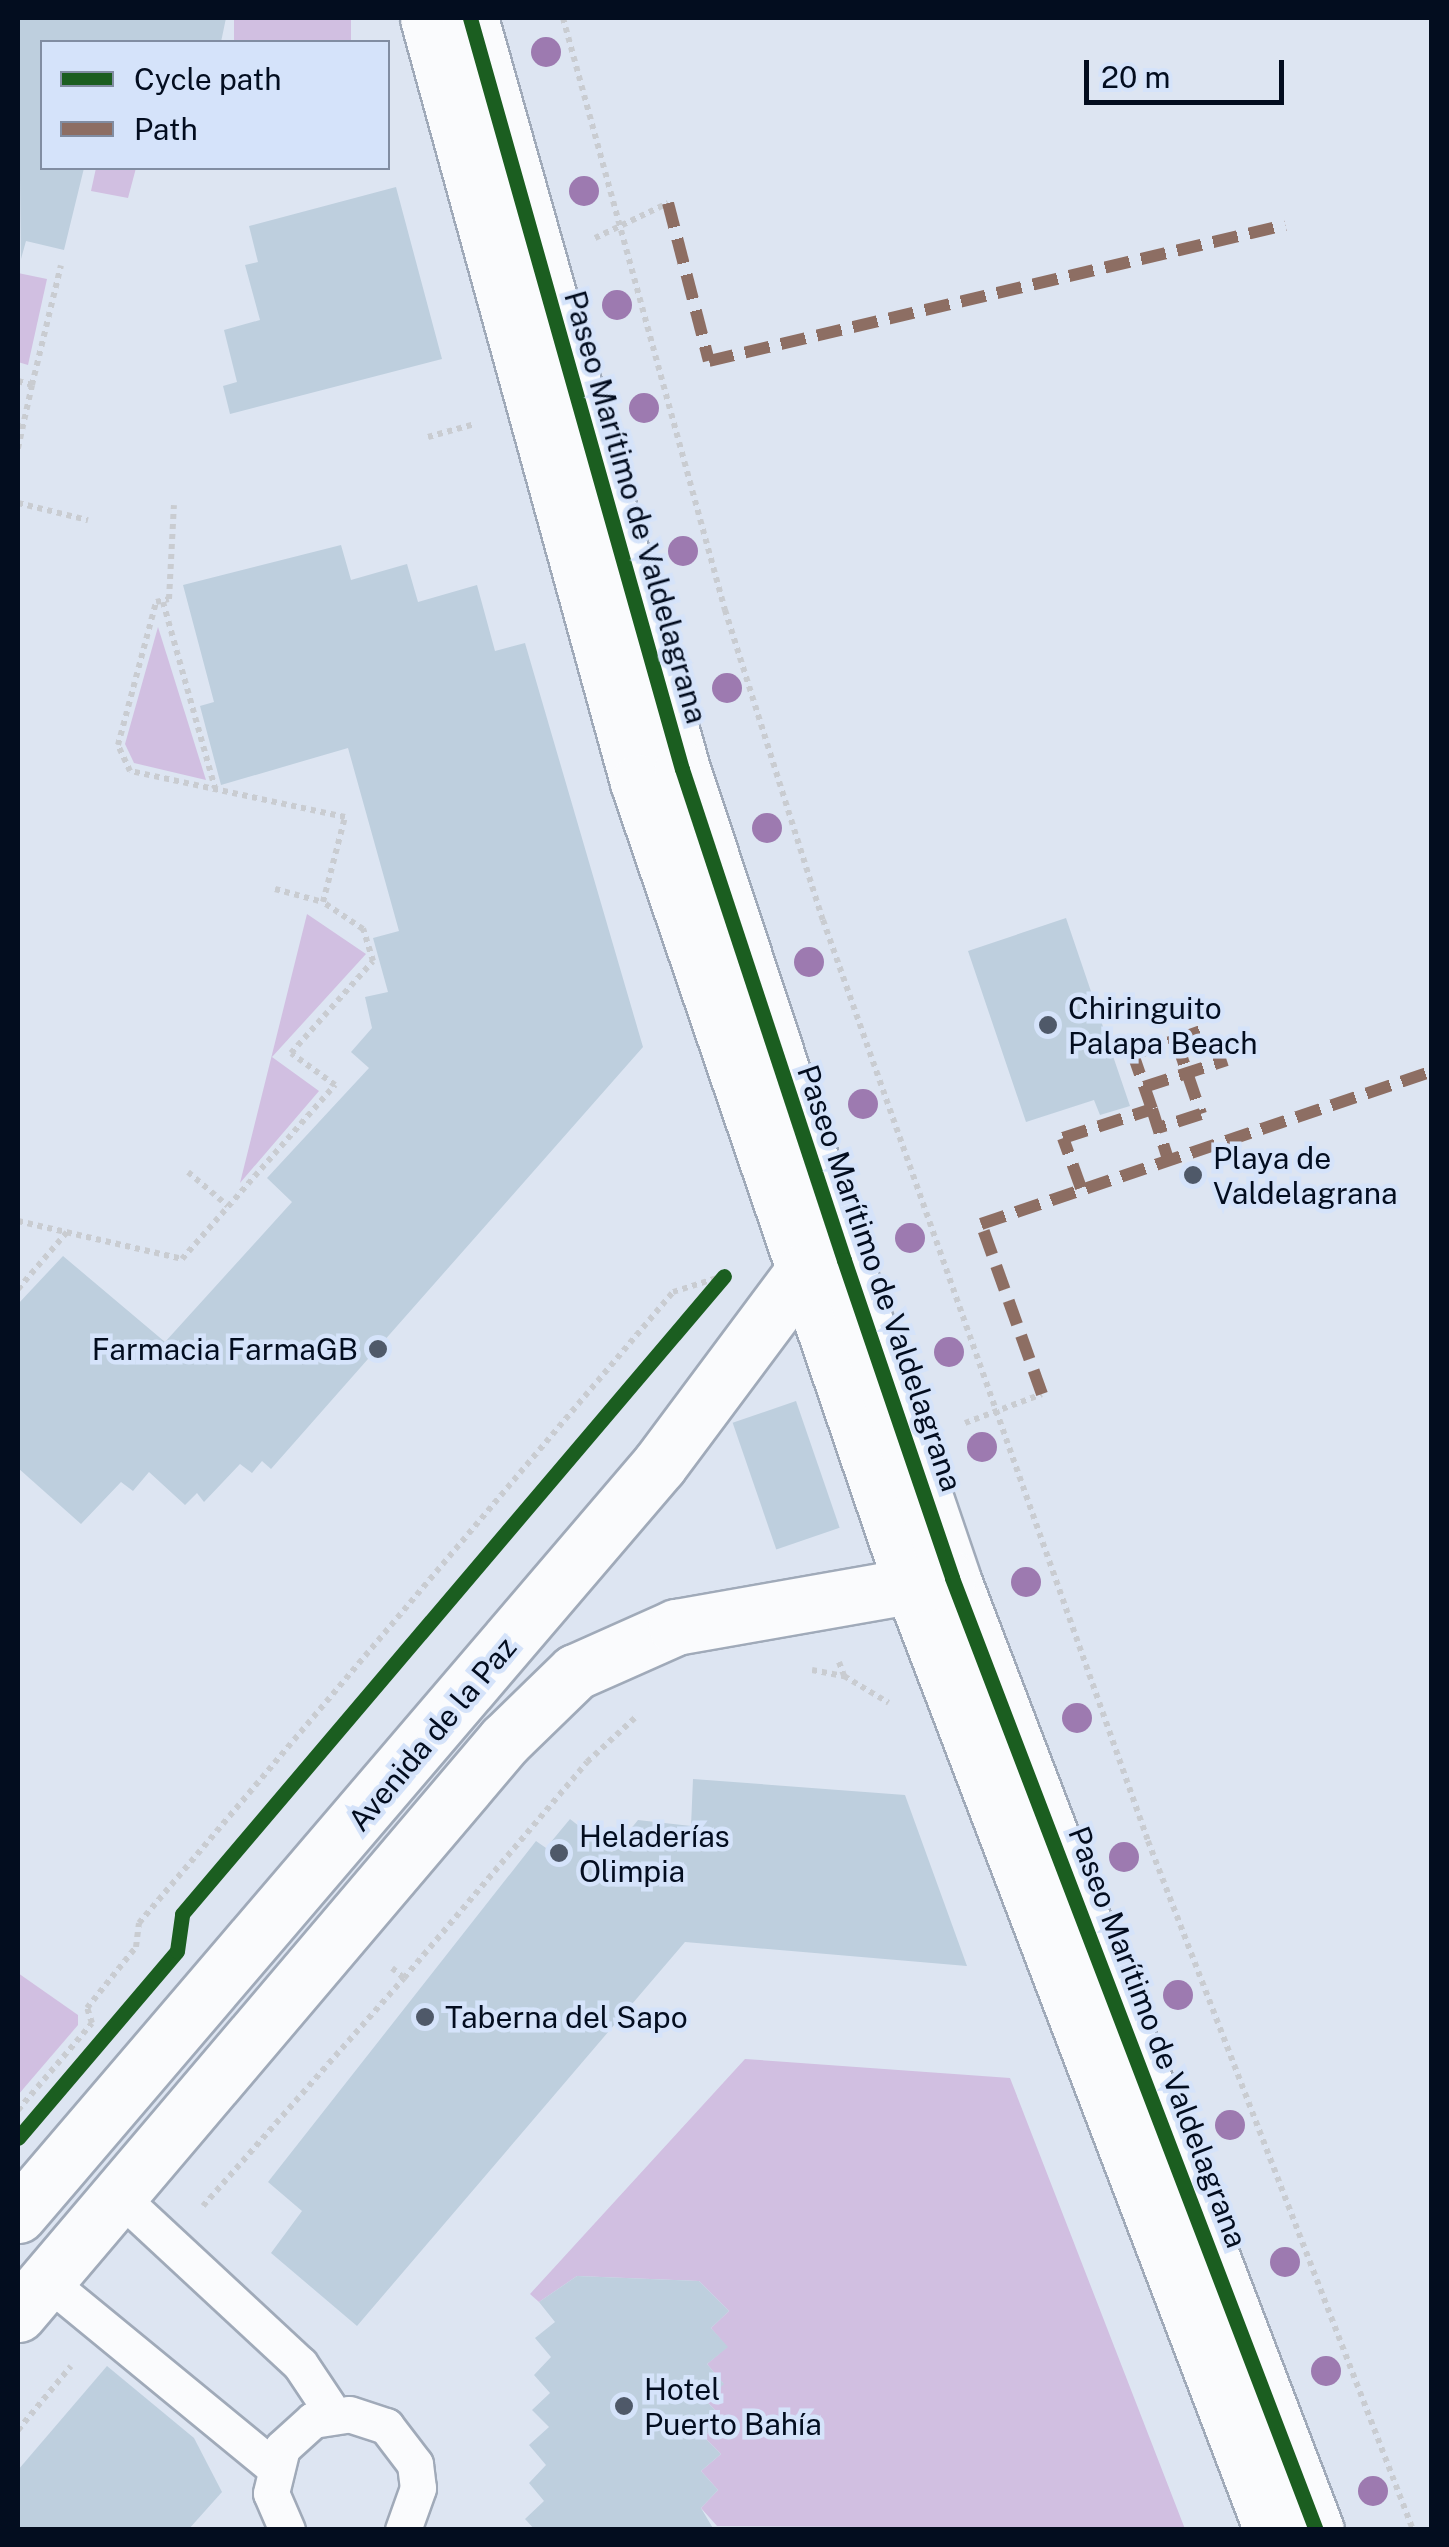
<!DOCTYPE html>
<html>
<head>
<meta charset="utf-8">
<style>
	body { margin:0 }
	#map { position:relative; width:1449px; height:2547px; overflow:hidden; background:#dde5f2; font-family:"Public Sans",sans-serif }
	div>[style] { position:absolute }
	.green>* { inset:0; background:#d1bfe1; transform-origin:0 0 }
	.building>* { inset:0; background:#becfde; transform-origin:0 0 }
	.path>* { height:6px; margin-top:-3px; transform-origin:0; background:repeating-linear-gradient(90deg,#c9ccd1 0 5px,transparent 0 10px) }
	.roads { filter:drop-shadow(2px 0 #a0aab9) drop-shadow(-2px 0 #a0aab9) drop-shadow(0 2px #a0aab9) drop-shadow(0 -2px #a0aab9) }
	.service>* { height:35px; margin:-17.5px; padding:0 17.5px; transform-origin:17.5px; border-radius:17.5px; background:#fafbfd }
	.minor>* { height:55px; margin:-27.5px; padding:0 27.5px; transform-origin:27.5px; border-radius:27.5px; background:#fafbfd }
	.quiet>* { height:12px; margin-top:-6px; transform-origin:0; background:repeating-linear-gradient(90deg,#8d6e63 0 25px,transparent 0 37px) }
	.cycleway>* { height:15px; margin:-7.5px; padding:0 7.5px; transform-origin:7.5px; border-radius:7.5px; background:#1b5e20 }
	.trees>* { width:30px; height:30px; margin:-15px; border-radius:50%; background:#9d7ab0 }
	.dots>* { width:28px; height:28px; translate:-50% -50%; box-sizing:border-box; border:5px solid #d5e3fa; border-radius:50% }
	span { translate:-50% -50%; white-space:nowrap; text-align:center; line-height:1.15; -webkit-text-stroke:9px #d5e3fa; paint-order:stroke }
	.street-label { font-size:30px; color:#030d1f }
	.poi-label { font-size:30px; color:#030d1f }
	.left { translate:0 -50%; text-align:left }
	.right { translate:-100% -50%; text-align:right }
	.frame { position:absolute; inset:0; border:20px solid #030d1f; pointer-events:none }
	.legend { position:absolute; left:40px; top:40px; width:350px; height:130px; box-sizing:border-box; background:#d5e3fa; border:2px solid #818da2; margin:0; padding:12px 18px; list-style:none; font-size:30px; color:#030d1f }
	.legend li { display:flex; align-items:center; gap:20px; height:50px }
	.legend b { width:50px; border:2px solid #818da2 }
	.scale { position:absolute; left:1084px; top:60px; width:200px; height:45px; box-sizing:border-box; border:5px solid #030d1f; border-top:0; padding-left:12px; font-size:30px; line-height:35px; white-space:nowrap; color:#030d1f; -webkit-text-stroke:8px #d5e3fa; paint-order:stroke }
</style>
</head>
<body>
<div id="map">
	<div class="green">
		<i style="left:234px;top:18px;width:117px;height:25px"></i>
		<i style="clip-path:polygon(96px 168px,136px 168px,128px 198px,91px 191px)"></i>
		<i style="clip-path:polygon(18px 273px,47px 279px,28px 365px,18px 362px)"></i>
		<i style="clip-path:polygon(158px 627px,206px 780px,134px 763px,125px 744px)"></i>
		<i style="clip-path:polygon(307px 914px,366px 954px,272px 1057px,319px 1091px,240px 1183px)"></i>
		<i style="clip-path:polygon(18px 1973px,78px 2015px,78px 2025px,18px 2095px)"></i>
		<i style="clip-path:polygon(745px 2059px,1010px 2078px,1185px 2529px,717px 2526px,701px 2508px,718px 2490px,701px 2471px,721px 2454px,704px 2437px,723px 2418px,706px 2401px,723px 2383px,707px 2364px,727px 2347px,711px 2328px,729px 2311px,699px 2281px,577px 2276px,539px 2302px,530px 2294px)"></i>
	</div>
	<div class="building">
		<i style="clip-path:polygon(18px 18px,226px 18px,221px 42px,42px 42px,42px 168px,84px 168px,64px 250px,26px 241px,21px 259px)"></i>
		<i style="clip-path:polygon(396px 187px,442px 359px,230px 414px,223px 386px,237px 382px,224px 330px,260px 320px,245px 265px,258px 262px,249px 226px)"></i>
		<i style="clip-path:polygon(341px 545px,351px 580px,407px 564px,418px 602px,477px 585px,495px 651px,525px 643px,643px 1047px,271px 1469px,262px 1461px,252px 1473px,240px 1464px,204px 1502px,197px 1493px,185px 1505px,149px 1472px,133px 1491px,121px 1482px,81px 1524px,18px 1468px,18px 1304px,63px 1256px,165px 1342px,292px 1202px,267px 1178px,369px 1068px,351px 1052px,372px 1028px,365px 997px,388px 992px,373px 938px,399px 931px,348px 748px,221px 785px,200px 706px,214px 702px,183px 585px)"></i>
		<i style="clip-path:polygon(1066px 918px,1130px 1106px,1100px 1115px,1094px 1100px,1026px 1122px,968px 951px)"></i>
		<i style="left:796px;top:1401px;width:134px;height:67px;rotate:71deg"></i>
		<i style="clip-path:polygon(693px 1779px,905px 1795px,967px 1966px,685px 1942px,357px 2326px,271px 2253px,302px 2211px,268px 2182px,536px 1841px,546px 1848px,570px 1819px,612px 1852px,638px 1820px,691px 1826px)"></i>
		<i style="clip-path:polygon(577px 2276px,699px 2281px,729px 2311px,711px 2328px,728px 2347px,707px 2364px,724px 2384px,706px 2401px,723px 2418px,704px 2437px,721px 2454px,701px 2471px,718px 2490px,701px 2508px,714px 2530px,535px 2530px,525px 2519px,544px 2501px,529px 2483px,546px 2465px,529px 2445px,549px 2427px,532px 2410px,550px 2393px,534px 2375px,551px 2357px,535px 2338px,555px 2322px,539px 2302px)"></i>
		<i style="clip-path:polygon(107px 2366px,194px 2438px,222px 2492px,188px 2530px,18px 2530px,18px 2470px)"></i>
	</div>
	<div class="path">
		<i style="left:563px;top:18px;width:614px;rotate:74.7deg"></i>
		<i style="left:725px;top:610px;width:325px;rotate:72.5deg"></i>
		<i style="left:823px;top:920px;width:977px;rotate:70.56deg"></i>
		<i style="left:1148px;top:1841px;width:738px;rotate:68.96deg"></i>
		<i style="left:595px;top:238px;width:81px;rotate:-25.6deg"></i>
		<i style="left:18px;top:381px;width:15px;rotate:16deg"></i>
		<i style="left:32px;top:385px;width:65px;rotate:102.5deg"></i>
		<i style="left:32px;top:385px;width:123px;rotate:-76.4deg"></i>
		<i style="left:428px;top:437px;width:49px;rotate:-15.5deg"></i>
		<i style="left:18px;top:503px;width:72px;rotate:13.7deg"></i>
		<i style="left:163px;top:602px;width:193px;rotate:74.4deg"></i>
		<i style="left:275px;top:889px;width:50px;rotate:15.2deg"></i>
		<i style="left:188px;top:1172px;width:52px;rotate:40.4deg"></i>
		<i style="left:18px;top:1221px;width:168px;rotate:13deg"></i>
		<i style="left:182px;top:1259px;width:232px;rotate:-48.7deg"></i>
		<i style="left:335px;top:1085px;width:54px;rotate:-144deg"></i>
		<i style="left:291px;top:1053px;width:123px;rotate:-48.3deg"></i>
		<i style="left:373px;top:961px;width:34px;rotate:-107deg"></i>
		<i style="left:363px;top:929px;width:48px;rotate:-146deg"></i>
		<i style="left:323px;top:902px;width:88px;rotate:-75.5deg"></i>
		<i style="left:345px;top:817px;width:220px;rotate:-167.9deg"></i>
		<i style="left:130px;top:771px;width:29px;rotate:-115deg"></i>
		<i style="left:118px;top:745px;width:148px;rotate:-75.1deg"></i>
		<i style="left:156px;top:602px;width:13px;rotate:-13deg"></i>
		<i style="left:169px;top:599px;width:94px;rotate:-87deg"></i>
		<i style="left:18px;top:1289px;width:75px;rotate:-49.3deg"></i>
		<i style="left:965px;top:1423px;width:82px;rotate:-20.6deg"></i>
		<i style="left:839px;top:1662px;width:15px;rotate:70deg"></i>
		<i style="left:844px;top:1676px;width:52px;rotate:31deg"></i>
		<i style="left:812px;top:1670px;width:33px;rotate:11deg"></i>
		<i style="left:392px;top:1968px;width:16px;rotate:40deg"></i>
		<i style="left:404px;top:1978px;width:283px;rotate:-49.7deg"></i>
		<i style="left:587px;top:1762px;width:69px;rotate:-42.7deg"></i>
		<i style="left:18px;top:2110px;width:114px;rotate:-49.6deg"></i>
		<i style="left:92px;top:2023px;width:16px;rotate:-108deg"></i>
		<i style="left:87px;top:2008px;width:78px;rotate:-51.2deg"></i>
		<i style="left:136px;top:1947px;width:24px;rotate:-83deg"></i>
		<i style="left:139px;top:1923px;width:827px;rotate:-49.76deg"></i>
		<i style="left:673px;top:1292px;width:49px;rotate:-17.7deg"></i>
		<i style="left:203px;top:2206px;width:304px;rotate:-48.6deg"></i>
		<i style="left:18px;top:2430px;width:83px;rotate:-50.4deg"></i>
	</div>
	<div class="roads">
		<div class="service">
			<i style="left:118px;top:2195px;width:248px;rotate:42.9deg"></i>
			<i style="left:300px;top:2364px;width:61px;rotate:56.3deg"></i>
			<i style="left:46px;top:2280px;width:295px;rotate:39.4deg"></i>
			<i style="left:287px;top:2530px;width:40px;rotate:-113.4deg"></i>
			<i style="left:271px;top:2493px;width:46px;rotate:-76.3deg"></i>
			<i style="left:282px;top:2448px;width:42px;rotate:-42.1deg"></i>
			<i style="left:313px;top:2420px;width:36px;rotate:-9deg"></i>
			<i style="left:349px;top:2414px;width:39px;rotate:18deg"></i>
			<i style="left:386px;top:2426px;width:48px;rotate:52.7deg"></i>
			<i style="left:415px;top:2464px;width:24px;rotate:83deg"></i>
			<i style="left:418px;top:2488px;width:45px;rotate:109.7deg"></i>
		</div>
		<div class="minor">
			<i style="left:428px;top:18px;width:792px;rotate:74.63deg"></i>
			<i style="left:638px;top:782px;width:852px;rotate:71.16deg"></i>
			<i style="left:913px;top:1588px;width:1008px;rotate:69.14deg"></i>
			<i style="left:470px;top:18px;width:780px;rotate:74.24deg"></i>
			<i style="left:682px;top:769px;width:517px;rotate:71.74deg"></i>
			<i style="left:844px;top:1260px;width:336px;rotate:71.2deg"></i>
			<i style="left:952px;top:1578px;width:1019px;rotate:69.08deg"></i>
			<i style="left:18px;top:2215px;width:987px;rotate:-49.48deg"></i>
			<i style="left:659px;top:1465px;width:241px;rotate:-53.3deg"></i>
			<i style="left:803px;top:1272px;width:29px;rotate:-16deg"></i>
			<i style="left:18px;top:2314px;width:753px;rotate:-49.69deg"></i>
			<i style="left:505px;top:1740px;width:98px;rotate:-44.2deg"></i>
			<i style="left:575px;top:1672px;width:111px;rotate:-24deg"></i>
			<i style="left:676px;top:1627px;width:276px;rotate:-10deg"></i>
		</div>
	</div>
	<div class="quiet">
		<i style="left:668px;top:203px;width:163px;rotate:75.5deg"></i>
		<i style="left:709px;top:361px;width:592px;rotate:-13.28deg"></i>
		<i style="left:1176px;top:1040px;width:35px;rotate:-20deg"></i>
		<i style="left:1144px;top:1087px;width:87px;rotate:-18deg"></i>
		<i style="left:1152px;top:1109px;width:58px;rotate:-109.1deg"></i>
		<i style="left:1133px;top:1054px;width:45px;rotate:-18deg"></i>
		<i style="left:1176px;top:1040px;width:78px;rotate:71.3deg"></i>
		<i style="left:1201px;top:1114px;width:45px;rotate:162deg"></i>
		<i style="left:1081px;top:1188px;width:53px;rotate:-109.8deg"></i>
		<i style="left:1063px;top:1138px;width:94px;rotate:-18deg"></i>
		<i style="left:1152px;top:1109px;width:52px;rotate:72.3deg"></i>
		<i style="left:1042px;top:1394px;width:181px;rotate:-109.7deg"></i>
		<i style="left:981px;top:1224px;width:476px;rotate:-18.7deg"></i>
	</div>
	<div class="cycleway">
		<i style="left:470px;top:18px;width:780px;rotate:74.24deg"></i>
		<i style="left:682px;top:769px;width:517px;rotate:71.74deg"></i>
		<i style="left:844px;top:1260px;width:336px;rotate:71.2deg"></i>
		<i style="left:952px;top:1578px;width:1019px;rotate:69.08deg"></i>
		<i style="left:18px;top:2138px;width:245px;rotate:-49.6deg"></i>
		<i style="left:177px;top:1951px;width:37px;rotate:-82deg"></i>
		<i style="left:182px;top:1914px;width:837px;rotate:-49.65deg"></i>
	</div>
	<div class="trees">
		<i style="left:546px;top:52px"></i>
		<i style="left:584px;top:191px"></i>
		<i style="left:617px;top:305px"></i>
		<i style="left:644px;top:408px"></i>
		<i style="left:683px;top:551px"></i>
		<i style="left:727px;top:688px"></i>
		<i style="left:767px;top:828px"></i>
		<i style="left:809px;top:962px"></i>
		<i style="left:863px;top:1104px"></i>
		<i style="left:910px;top:1238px"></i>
		<i style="left:949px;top:1352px"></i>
		<i style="left:982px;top:1447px"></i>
		<i style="left:1026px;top:1582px"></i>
		<i style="left:1077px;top:1718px"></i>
		<i style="left:1124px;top:1857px"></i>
		<i style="left:1178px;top:1995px"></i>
		<i style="left:1230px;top:2125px"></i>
		<i style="left:1285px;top:2262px"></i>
		<i style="left:1326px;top:2371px"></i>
		<i style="left:1373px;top:2491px"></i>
	</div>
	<div class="dots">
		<i style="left:1048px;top:1025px;background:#4f5969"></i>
		<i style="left:1193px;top:1175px;background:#4f5969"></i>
		<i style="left:378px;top:1349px;background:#4f5969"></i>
		<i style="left:559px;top:1853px;background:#4f5969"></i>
		<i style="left:425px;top:2017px;background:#4f5969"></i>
		<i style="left:624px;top:2406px;background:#4f5969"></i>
	</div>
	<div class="street-label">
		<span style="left:636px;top:507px;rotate:74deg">Paseo Marítimo de Valdelagrana</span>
		<span style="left:880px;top:1278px;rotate:71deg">Paseo Marítimo de Valdelagrana</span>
		<span style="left:432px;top:1734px;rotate:-50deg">Avenida de la Paz</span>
		<span style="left:1158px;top:2037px;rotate:69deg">Paseo Marítimo de Valdelagrana</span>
	</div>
	<div class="poi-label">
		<span class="left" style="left:1068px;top:1025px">Chiringuito<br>Palapa Beach</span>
		<span class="left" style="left:1213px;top:1175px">Playa de<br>Valdelagrana</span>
		<span class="right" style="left:358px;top:1349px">Farmacia FarmaGB</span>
		<span class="left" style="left:579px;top:1853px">Heladerías<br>Olimpia</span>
		<span class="left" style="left:445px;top:2017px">Taberna del Sapo</span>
		<span class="left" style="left:644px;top:2406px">Hotel<br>Puerto Bahía</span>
	</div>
	<div class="frame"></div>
	<ul class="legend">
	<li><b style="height:12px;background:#1b5e20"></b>Cycle path</li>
	<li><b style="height:12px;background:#8d6e63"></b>Path</li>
	</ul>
	<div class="scale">20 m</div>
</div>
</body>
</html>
